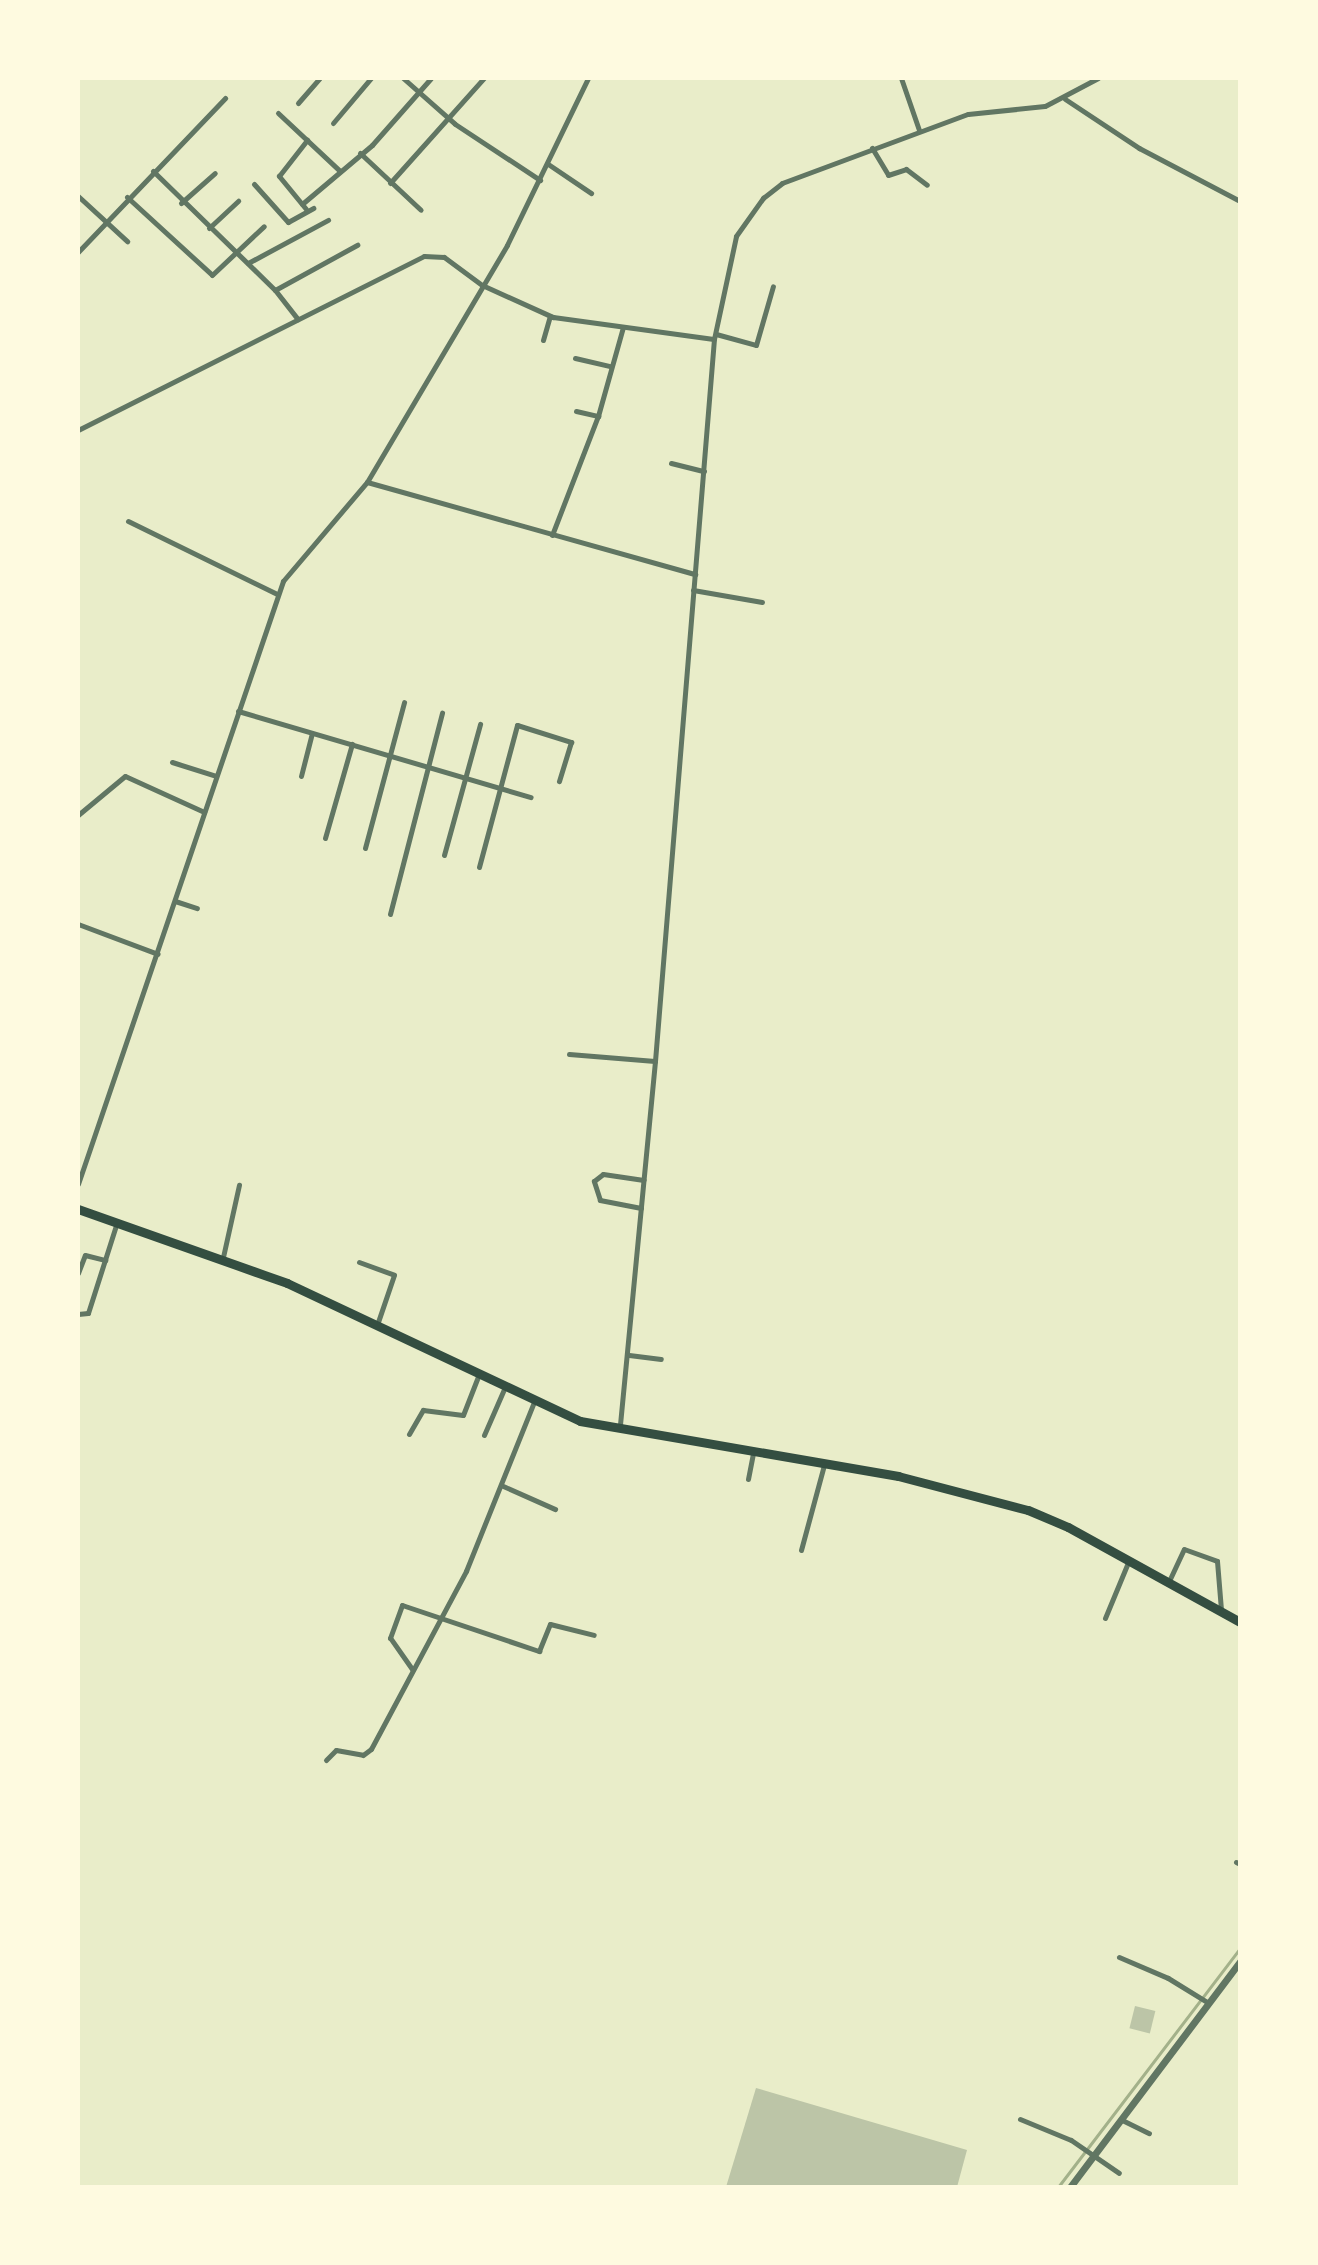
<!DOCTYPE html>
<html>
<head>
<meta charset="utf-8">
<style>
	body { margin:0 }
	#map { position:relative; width:1318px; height:2265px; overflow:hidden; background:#e9edc9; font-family:"Fira Sans",sans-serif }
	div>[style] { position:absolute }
	.stream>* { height:3px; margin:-1.5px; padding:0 1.5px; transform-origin:1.5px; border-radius:1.5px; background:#a3b18a }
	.building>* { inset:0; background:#bcc5a7; transform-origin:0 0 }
	.minor>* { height:5px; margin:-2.5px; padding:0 2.5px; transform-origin:2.5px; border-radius:2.5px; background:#617663 }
	.tertiary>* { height:7px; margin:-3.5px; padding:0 3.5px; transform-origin:3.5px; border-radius:3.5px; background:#617663 }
	.primary>* { height:9px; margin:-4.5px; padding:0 4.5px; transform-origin:4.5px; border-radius:4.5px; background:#344e41 }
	span { translate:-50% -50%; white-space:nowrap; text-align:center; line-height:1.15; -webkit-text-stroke:7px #fefae0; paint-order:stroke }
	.frame { position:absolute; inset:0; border:80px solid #fefae0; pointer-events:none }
</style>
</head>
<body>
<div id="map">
	<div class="stream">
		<i style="left:1058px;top:2187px;width:300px;rotate:-52.7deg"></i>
	</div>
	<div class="building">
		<i style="left:1135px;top:2006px;width:21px;height:23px;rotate:14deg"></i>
		<i style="clip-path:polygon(756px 2088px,967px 2150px,957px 2187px,726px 2187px)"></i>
	</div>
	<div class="minor">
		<i style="left:403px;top:78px;width:69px;rotate:41.5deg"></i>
		<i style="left:455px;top:124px;width:102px;rotate:33.4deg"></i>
		<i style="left:901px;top:78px;width:55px;rotate:70.9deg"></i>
		<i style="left:1065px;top:99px;width:89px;rotate:33.5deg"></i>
		<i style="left:1139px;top:148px;width:114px;rotate:27.7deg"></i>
		<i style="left:298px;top:103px;width:33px;rotate:-49deg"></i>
		<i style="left:278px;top:113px;width:85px;rotate:43.1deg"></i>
		<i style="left:333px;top:123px;width:59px;rotate:-49.8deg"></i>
		<i style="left:872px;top:148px;width:31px;rotate:59deg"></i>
		<i style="left:888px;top:175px;width:19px;rotate:-18deg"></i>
		<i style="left:906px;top:169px;width:26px;rotate:37deg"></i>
		<i style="left:360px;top:153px;width:83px;rotate:43.1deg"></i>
		<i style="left:548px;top:164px;width:52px;rotate:34deg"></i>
		<i style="left:153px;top:171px;width:170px;rotate:44.3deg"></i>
		<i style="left:275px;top:290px;width:37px;rotate:52deg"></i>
		<i style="left:390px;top:183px;width:141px;rotate:-48.2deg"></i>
		<i style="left:254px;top:184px;width:51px;rotate:48.2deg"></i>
		<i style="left:288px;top:222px;width:29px;rotate:-29deg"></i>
		<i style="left:78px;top:196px;width:67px;rotate:42.6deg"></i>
		<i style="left:127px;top:197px;width:115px;rotate:42.5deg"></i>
		<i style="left:212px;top:275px;width:71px;rotate:-43.3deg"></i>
		<i style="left:181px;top:203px;width:45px;rotate:-41.4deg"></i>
		<i style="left:302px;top:204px;width:92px;rotate:-40.1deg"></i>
		<i style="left:372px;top:145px;width:89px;rotate:-48.6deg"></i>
		<i style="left:306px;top:209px;width:43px;rotate:-129.3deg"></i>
		<i style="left:279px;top:176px;width:46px;rotate:-52.1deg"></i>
		<i style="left:209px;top:228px;width:40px;rotate:-43deg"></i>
		<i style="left:78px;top:252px;width:213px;rotate:-46.3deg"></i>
		<i style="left:248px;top:263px;width:91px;rotate:-28.3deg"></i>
		<i style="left:275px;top:290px;width:94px;rotate:-28.8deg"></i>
		<i style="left:716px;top:334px;width:41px;rotate:15.4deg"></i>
		<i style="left:756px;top:345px;width:61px;rotate:-73.9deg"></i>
		<i style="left:543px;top:340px;width:25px;rotate:-74deg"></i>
		<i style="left:575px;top:358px;width:37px;rotate:13deg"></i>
		<i style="left:576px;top:411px;width:23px;rotate:13deg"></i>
		<i style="left:78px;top:430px;width:387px;rotate:-26.7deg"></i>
		<i style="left:424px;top:256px;width:20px;rotate:3deg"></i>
		<i style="left:444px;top:257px;width:47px;rotate:36.4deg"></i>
		<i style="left:482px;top:285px;width:78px;rotate:24.3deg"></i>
		<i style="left:553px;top:317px;width:162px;rotate:7.8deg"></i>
		<i style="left:671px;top:463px;width:34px;rotate:14deg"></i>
		<i style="left:367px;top:482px;width:341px;rotate:15.7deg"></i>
		<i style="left:128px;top:521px;width:166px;rotate:26.1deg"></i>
		<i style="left:552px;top:535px;width:128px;rotate:-68.9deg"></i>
		<i style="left:598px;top:416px;width:92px;rotate:-74.3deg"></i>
		<i style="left:693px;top:590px;width:70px;rotate:9.9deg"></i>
		<i style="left:238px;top:711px;width:305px;rotate:16.4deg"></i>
		<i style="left:172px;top:762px;width:46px;rotate:17.7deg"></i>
		<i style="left:301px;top:776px;width:44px;rotate:-75.7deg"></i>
		<i style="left:78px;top:815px;width:61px;rotate:-39.7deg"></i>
		<i style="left:125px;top:776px;width:87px;rotate:24.5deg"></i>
		<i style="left:325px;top:838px;width:98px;rotate:-74deg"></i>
		<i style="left:365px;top:848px;width:151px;rotate:-75deg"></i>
		<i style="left:444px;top:855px;width:136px;rotate:-74.6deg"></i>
		<i style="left:479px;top:867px;width:147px;rotate:-75deg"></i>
		<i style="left:517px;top:725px;width:57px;rotate:17.5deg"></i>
		<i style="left:571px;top:742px;width:41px;rotate:107.1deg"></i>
		<i style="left:175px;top:901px;width:23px;rotate:18deg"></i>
		<i style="left:390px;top:914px;width:208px;rotate:-75.5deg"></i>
		<i style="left:78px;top:924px;width:85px;rotate:20.6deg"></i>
		<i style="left:569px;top:1054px;width:86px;rotate:4.7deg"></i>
		<i style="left:655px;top:1061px;width:368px;rotate:95.5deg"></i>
		<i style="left:655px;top:1061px;width:724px;rotate:-85.33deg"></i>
		<i style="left:714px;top:339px;width:105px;rotate:-77.9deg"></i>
		<i style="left:736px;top:236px;width:47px;rotate:-54.6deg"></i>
		<i style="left:763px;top:198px;width:24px;rotate:-38deg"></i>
		<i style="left:782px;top:183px;width:198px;rotate:-20.4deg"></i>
		<i style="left:968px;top:114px;width:77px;rotate:-5.9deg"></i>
		<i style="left:1045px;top:106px;width:60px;rotate:-27.8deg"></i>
		<i style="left:78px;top:1184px;width:637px;rotate:-71.22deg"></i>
		<i style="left:283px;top:581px;width:130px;rotate:-49.7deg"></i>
		<i style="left:367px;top:482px;width:275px;rotate:-59.4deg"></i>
		<i style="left:507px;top:245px;width:186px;rotate:-64.1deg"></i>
		<i style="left:641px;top:1208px;width:42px;rotate:-169deg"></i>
		<i style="left:600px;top:1200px;width:20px;rotate:-108deg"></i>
		<i style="left:594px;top:1181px;width:11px;rotate:-38deg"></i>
		<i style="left:603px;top:1174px;width:41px;rotate:8.3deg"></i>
		<i style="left:223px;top:1257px;width:74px;rotate:-77.5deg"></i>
		<i style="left:359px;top:1262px;width:37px;rotate:20deg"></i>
		<i style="left:394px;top:1275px;width:53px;rotate:108.8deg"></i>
		<i style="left:78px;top:1273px;width:19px;rotate:-69deg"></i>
		<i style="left:85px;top:1255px;width:21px;rotate:14deg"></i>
		<i style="left:78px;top:1314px;width:10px;rotate:-6deg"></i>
		<i style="left:88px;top:1313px;width:96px;rotate:-72.3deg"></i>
		<i style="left:629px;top:1355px;width:32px;rotate:7deg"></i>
		<i style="left:409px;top:1434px;width:28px;rotate:-60deg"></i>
		<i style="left:423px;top:1410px;width:40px;rotate:7.1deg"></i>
		<i style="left:463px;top:1415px;width:44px;rotate:-68.7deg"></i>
		<i style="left:484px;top:1435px;width:52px;rotate:-66.4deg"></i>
		<i style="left:748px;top:1479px;width:26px;rotate:-79deg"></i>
		<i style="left:503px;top:1486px;width:57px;rotate:23.9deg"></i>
		<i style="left:801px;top:1550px;width:88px;rotate:-74.9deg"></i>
		<i style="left:1169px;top:1581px;width:35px;rotate:-65deg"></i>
		<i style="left:1184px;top:1549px;width:35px;rotate:20deg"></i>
		<i style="left:1217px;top:1561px;width:49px;rotate:85.3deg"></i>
		<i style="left:1105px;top:1618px;width:63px;rotate:-67.5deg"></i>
		<i style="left:412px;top:1669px;width:38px;rotate:-125deg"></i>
		<i style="left:390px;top:1638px;width:35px;rotate:-70deg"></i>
		<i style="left:402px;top:1605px;width:145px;rotate:18.6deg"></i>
		<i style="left:539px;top:1651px;width:29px;rotate:-68deg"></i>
		<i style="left:550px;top:1624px;width:45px;rotate:14deg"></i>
		<i style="left:326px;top:1760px;width:14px;rotate:-45deg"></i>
		<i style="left:336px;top:1750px;width:27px;rotate:10deg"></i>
		<i style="left:363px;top:1755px;width:10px;rotate:-37deg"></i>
		<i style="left:371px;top:1749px;width:202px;rotate:-61.9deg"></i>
		<i style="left:466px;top:1571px;width:182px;rotate:-68.1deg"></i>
		<i style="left:1236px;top:1862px;width:4px;rotate:27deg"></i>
		<i style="left:1119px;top:1957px;width:53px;rotate:23.2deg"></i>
		<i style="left:1168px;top:1978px;width:46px;rotate:31.6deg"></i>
		<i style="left:1020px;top:2119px;width:55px;rotate:22.4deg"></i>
		<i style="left:1071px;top:2140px;width:58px;rotate:34.5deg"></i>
		<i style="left:1122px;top:2120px;width:30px;rotate:26deg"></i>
	</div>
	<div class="tertiary">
		<i style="left:1070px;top:2187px;width:283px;rotate:-53deg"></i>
	</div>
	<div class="primary">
		<i style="left:78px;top:1209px;width:222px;rotate:19.5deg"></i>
		<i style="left:287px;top:1283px;width:324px;rotate:25.2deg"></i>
		<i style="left:580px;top:1421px;width:323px;rotate:9.8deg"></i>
		<i style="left:898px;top:1476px;width:134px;rotate:14.7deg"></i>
		<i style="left:1028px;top:1510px;width:43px;rotate:23deg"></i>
		<i style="left:1068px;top:1527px;width:196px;rotate:28.9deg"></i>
	</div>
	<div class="frame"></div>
</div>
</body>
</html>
